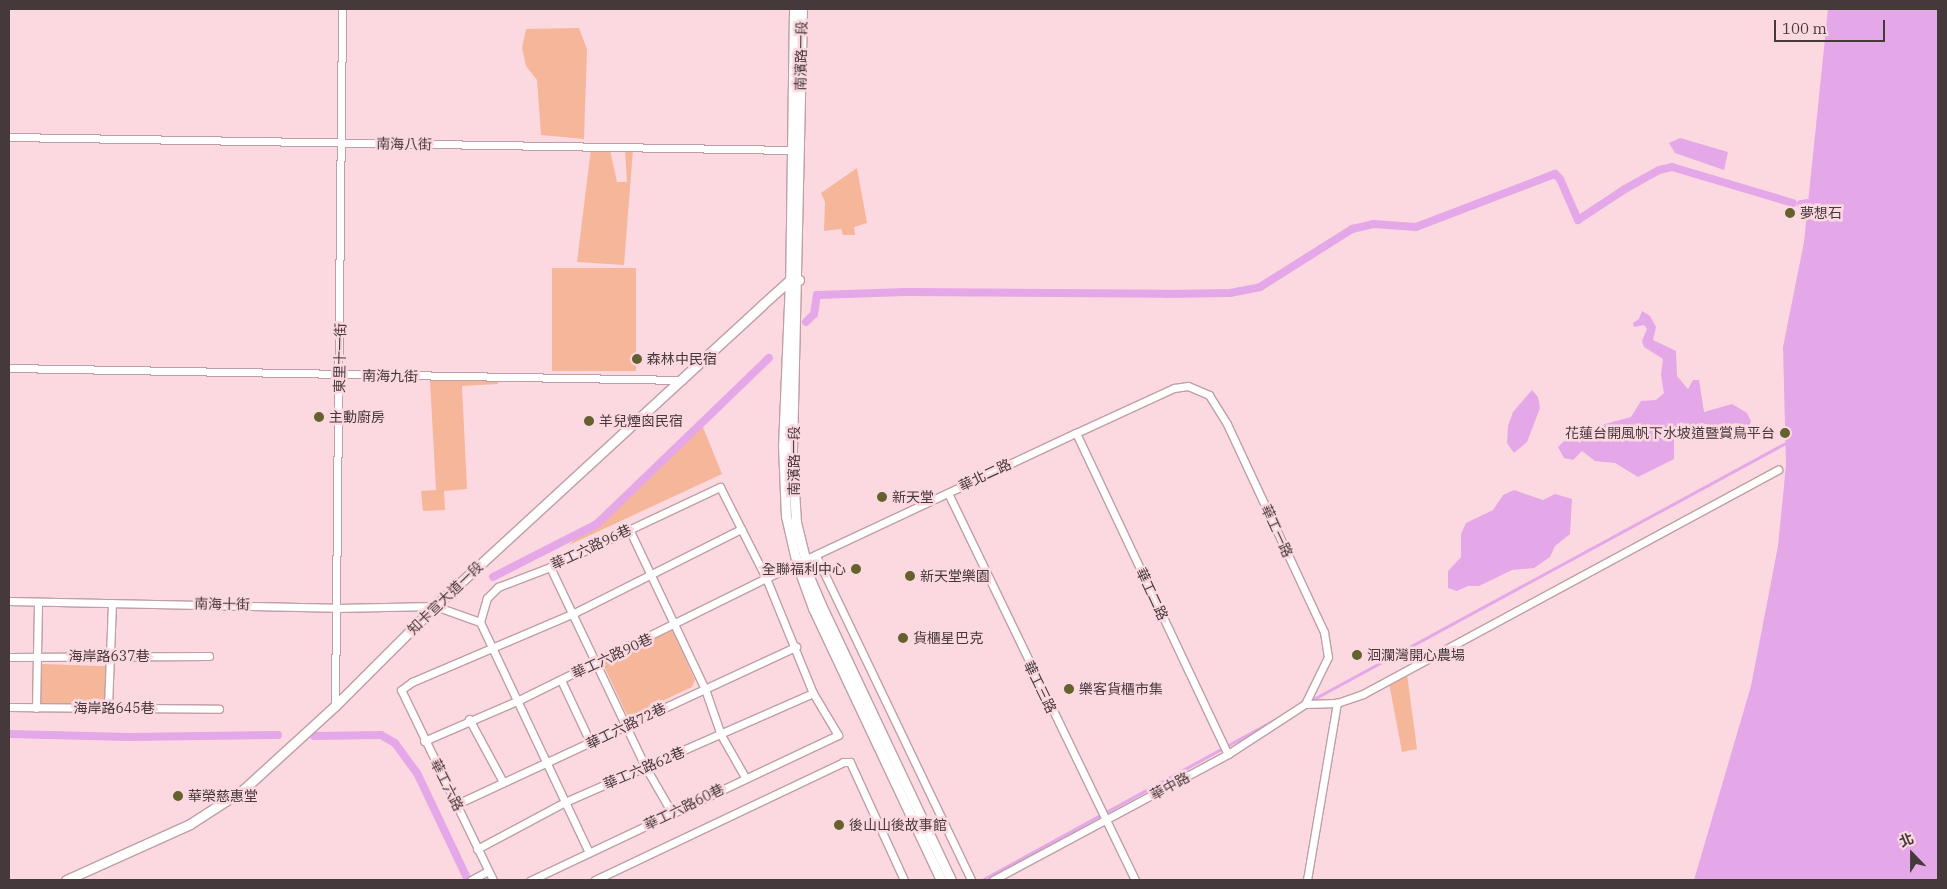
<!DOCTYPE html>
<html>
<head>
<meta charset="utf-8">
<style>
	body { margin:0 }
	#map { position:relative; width:1947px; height:889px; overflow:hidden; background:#fcd9e0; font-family:"IBM Plex Serif","Noto Sans TC",serif }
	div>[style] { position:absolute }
	.green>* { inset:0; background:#f6b69a; transform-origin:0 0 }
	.water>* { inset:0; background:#e4a7e8 }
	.stream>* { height:2.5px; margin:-1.25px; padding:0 1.25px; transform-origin:1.25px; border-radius:1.25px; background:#e4a7e8 }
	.canal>* { height:8px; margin:-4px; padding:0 4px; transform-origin:4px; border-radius:4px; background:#e4a7e8 }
	.roads { filter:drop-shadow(1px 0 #bf9fa5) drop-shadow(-1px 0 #bf9fa5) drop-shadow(0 1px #bf9fa5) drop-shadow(0 -1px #bf9fa5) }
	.street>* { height:7px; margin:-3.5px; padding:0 3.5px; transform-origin:3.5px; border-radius:3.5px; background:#fff }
	.secondary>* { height:9px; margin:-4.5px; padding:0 4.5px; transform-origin:4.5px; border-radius:4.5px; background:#fff }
	.dots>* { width:14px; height:14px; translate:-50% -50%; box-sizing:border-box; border:2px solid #fcd9e0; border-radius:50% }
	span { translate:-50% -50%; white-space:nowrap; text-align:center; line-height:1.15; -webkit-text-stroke:5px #fcd9e0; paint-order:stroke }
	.street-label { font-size:14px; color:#46393c }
	.poi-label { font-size:14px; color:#46393c }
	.left { translate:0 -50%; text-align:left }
	.right { translate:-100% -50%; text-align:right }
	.frame { position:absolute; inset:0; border:10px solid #46393c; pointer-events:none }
	.north { position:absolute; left:1887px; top:829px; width:50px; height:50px; -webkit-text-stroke:4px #fcd9e0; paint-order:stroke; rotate:338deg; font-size:14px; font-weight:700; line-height:20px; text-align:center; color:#46393c }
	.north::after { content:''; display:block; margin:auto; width:18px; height:22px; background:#46393c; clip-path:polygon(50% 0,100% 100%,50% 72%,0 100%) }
	.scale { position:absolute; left:1774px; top:20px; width:111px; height:22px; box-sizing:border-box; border:2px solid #46393c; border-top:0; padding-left:6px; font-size:15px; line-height:18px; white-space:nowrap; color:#46393c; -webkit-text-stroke:4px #fcd9e0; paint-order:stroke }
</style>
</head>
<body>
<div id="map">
	<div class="green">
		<i style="clip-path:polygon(579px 28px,587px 49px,584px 139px,541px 135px,537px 80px,526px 66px,522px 48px,526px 29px)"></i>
		<i style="clip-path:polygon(591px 149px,610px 150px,617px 182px,627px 182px,625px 150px,633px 150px,624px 265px,577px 262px)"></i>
		<i style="clip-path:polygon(857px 168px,867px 223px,854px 227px,855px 235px,843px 235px,841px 229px,824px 231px,825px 202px,821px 193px)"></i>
		<i style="left:552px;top:268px;width:84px;height:103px"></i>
		<i style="clip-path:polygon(497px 377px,498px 384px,462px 386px,467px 489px,444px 491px,445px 510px,423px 511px,421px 491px,436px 490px,430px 381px)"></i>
		<i style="clip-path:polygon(700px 420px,722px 474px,569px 545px)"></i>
		<i style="clip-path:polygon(672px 629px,695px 680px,692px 687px,628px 717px,602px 662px)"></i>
		<i style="left:42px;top:664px;width:65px;height:44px;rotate:2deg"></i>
		<i style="clip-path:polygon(1407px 674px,1417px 749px,1402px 752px,1389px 683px)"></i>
	</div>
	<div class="water">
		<i style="clip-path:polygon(1828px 9px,1938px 9px,1938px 880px,1694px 880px,1751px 686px,1778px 546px,1786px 465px,1783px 347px,1804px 242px)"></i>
		<i style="clip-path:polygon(1680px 138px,1728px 152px,1724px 170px,1675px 153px,1669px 143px)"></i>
		<i style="clip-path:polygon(1642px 311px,1650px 316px,1656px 327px,1653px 340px,1676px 351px,1677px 376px,1688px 389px,1693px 380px,1699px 380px,1704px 412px,1732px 404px,1747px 413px,1751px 421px,1748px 430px,1736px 423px,1715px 427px,1702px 423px,1691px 428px,1681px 422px,1674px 431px,1674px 459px,1638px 477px,1615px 463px,1595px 461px,1582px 451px,1573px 460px,1564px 458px,1558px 447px,1564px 441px,1585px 440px,1605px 424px,1631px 417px,1641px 401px,1656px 400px,1664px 393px,1661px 375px,1663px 359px,1644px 347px,1642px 341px,1647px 329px,1644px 325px,1634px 327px,1633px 323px,1639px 319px)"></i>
		<i style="clip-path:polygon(1532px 390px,1538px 397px,1540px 408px,1527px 442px,1514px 453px,1507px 443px,1508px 426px,1513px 412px)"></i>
		<i style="clip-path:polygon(1514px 490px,1543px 500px,1555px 494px,1572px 499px,1570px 534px,1555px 546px,1550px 557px,1534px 568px,1512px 570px,1479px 586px,1468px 586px,1457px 591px,1448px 588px,1448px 571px,1461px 557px,1461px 534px,1466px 523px,1493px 510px,1503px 495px)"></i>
	</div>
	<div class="stream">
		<i style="left:1310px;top:701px;width:539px;rotate:-28.47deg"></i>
		<i style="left:982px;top:880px;width:333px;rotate:-28.7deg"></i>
	</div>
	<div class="canal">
		<i style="left:1801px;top:204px;width:7px;rotate:-8deg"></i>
		<i style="left:806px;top:322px;width:11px;rotate:-45deg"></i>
		<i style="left:814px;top:314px;width:19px;rotate:-81deg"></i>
		<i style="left:817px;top:295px;width:89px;rotate:-1.9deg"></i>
		<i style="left:906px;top:292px;width:260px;rotate:0.4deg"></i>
		<i style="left:1166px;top:294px;width:64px;rotate:-0.9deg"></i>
		<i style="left:1230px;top:293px;width:31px;rotate:-11deg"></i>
		<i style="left:1260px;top:287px;width:109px;rotate:-32.2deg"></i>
		<i style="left:1352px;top:229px;width:22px;rotate:-13deg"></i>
		<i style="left:1373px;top:224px;width:43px;rotate:4deg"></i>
		<i style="left:1416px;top:227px;width:149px;rotate:-20.9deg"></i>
		<i style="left:1555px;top:174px;width:7px;rotate:45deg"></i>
		<i style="left:1560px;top:179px;width:45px;rotate:66.3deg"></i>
		<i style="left:1578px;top:220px;width:56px;rotate:-33.4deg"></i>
		<i style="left:1625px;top:189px;width:39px;rotate:-29deg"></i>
		<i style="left:1659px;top:170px;width:13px;rotate:-13deg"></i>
		<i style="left:1672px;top:167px;width:126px;rotate:16.6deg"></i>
		<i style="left:493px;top:577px;width:117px;rotate:-27deg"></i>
		<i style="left:597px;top:524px;width:239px;rotate:-44deg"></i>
		<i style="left:9px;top:734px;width:120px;rotate:1.4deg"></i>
		<i style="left:129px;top:737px;width:149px;rotate:-0.8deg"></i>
		<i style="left:314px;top:736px;width:67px;rotate:-0.9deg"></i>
		<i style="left:381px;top:735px;width:16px;rotate:30deg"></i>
		<i style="left:395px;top:743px;width:37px;rotate:54deg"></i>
		<i style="left:417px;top:773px;width:116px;rotate:64.5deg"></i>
	</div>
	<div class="roads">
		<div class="street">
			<i style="left:9px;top:137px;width:787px;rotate:0.95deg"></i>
			<i style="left:9px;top:368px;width:673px;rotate:1.02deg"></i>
			<i style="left:1076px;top:433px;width:355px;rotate:64.7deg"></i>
			<i style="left:948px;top:493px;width:430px;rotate:64.2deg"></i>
			<i style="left:629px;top:529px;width:177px;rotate:64.6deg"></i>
			<i style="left:705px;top:689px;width:49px;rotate:70.8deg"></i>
			<i style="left:721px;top:735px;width:48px;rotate:60.3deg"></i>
			<i style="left:816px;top:556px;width:359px;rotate:64.4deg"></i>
			<i style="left:550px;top:567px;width:223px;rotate:64.5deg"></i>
			<i style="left:646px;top:768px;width:52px;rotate:60deg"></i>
			<i style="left:9px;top:601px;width:327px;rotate:1.2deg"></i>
			<i style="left:336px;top:608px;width:99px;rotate:-1.2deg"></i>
			<i style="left:435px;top:606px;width:48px;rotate:19.6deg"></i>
			<i style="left:480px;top:622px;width:255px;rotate:64.7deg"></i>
			<i style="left:480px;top:622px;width:25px;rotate:-74deg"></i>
			<i style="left:487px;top:598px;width:16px;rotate:-45deg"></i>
			<i style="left:498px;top:587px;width:56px;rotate:-21deg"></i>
			<i style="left:550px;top:567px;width:188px;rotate:-25.2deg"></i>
			<i style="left:720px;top:487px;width:102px;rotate:63.2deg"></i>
			<i style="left:766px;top:578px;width:124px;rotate:67.8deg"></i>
			<i style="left:813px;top:693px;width:49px;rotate:59.2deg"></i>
			<i style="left:838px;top:735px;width:340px;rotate:154.7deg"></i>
			<i style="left:9px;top:657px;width:200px;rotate:-0.3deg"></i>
			<i style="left:561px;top:680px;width:71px;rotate:64.9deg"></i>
			<i style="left:335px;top:706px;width:697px;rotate:-89.42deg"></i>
			<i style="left:9px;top:707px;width:210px;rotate:0.5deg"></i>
			<i style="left:108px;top:707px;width:104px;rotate:-87.8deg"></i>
			<i style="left:36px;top:708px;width:106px;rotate:-88.9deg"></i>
			<i style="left:469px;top:719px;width:72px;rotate:61.6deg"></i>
			<i style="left:424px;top:741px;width:101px;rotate:-23.3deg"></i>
			<i style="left:517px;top:701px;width:278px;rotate:-26.3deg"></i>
			<i style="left:766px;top:578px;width:342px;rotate:-25.1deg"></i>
			<i style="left:1076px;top:433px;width:108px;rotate:-24.7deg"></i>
			<i style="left:1174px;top:388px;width:14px;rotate:-8deg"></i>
			<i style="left:1188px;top:386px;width:23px;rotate:23deg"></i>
			<i style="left:1209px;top:395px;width:34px;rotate:58deg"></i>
			<i style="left:1227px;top:424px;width:230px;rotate:65deg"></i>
			<i style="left:1324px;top:632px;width:25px;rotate:81deg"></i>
			<i style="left:1328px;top:657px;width:52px;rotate:116.1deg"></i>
			<i style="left:457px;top:804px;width:374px;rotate:-24.9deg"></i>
			<i style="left:477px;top:849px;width:100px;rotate:-28.1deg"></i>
			<i style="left:565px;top:802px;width:271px;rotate:-23.7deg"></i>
			<i style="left:471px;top:880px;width:19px;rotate:-28deg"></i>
			<i style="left:493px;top:880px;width:211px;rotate:-115.8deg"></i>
			<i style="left:401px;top:690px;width:14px;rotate:-36deg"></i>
			<i style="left:412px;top:682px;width:176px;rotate:-23.1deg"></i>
			<i style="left:574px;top:613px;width:187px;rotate:-26.7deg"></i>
			<i style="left:595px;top:880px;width:275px;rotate:-25.4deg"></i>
			<i style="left:843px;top:762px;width:7px"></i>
			<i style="left:850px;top:762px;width:130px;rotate:65.4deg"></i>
			<i style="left:993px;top:880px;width:267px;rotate:-28.2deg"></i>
			<i style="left:1228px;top:754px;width:92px;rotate:-33deg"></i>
			<i style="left:1305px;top:704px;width:32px;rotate:-2deg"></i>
			<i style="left:1337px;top:703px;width:28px;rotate:-19deg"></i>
			<i style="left:1363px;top:694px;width:472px;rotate:-28.4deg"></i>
			<i style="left:1307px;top:880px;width:180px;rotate:-80.4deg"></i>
		</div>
		<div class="secondary">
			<i style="left:794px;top:9px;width:271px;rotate:90.8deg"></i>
			<i style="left:790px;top:280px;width:165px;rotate:92.4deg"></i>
			<i style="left:783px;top:445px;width:71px;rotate:87.6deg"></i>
			<i style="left:786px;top:516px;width:49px;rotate:77.1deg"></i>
			<i style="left:797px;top:564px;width:47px;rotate:70deg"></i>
			<i style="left:813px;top:608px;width:301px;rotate:64.8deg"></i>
			<i style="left:802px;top:9px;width:448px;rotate:91.3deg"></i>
			<i style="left:792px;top:457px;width:65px;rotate:86.5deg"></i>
			<i style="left:796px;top:522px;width:59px;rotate:76.2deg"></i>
			<i style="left:810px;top:579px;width:28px;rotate:67deg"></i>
			<i style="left:821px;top:605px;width:304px;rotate:64.7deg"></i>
			<i style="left:66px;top:880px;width:136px;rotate:-24.3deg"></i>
			<i style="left:190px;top:824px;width:64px;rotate:-32.9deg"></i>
			<i style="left:244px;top:789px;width:123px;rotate:-42.4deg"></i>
			<i style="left:335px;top:706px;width:141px;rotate:-45deg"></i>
			<i style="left:435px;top:606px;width:444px;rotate:-42.6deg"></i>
			<i style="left:762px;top:305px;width:38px;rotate:-42deg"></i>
			<i style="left:790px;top:280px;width:9px"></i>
		</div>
	</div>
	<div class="dots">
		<i style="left:1790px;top:213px;background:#64612e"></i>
		<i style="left:637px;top:359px;background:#64612e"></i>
		<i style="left:319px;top:417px;background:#64612e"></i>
		<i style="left:589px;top:421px;background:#64612e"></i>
		<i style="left:1785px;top:433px;background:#64612e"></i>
		<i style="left:882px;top:497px;background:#64612e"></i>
		<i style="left:856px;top:569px;background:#64612e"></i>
		<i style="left:910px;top:576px;background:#64612e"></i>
		<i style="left:903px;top:638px;background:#64612e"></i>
		<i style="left:1357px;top:655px;background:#64612e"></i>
		<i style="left:1069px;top:689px;background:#64612e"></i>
		<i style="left:178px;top:796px;background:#64612e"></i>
		<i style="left:839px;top:825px;background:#64612e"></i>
	</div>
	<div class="street-label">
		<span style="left:801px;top:56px;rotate:-89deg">南濱路一段</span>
		<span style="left:404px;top:144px;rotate:1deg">南海八街</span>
		<span style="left:340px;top:358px;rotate:-89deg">東里十一街</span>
		<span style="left:390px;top:376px;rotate:1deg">南海九街</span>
		<span style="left:794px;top:461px;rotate:-90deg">南濱路一段</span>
		<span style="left:985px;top:475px;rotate:-25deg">華北二路</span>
		<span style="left:1277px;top:531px;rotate:65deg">華工一路</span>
		<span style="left:591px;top:547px;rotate:-25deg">華工六路96巷</span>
		<span style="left:1152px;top:594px;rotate:65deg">華工二路</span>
		<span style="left:445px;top:598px;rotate:-44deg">知卡宣大道一段</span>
		<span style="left:222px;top:604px;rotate:1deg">南海十街</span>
		<span style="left:109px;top:656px">海岸路637巷</span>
		<span style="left:612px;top:656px;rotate:-25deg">華工六路90巷</span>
		<span style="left:1040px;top:687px;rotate:64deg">華工三路</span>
		<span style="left:114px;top:708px">海岸路645巷</span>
		<span style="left:626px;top:726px;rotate:-26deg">華工六路72巷</span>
		<span style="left:644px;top:768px;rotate:-23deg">華工六路62巷</span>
		<span style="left:447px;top:785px;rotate:63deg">華工六路</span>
		<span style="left:1170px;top:786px;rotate:-29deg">華中路</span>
		<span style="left:684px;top:807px;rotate:-26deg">華工六路60巷</span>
	</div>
	<div class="poi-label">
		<span class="left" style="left:1800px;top:213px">夢想石</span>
		<span class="left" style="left:647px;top:359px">森林中民宿</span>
		<span class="left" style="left:329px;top:417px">主動廚房</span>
		<span class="left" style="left:599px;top:421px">羊兒煙囪民宿</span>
		<span class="right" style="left:1775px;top:433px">花蓮台開風帆下水坡道暨賞鳥平台</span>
		<span class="left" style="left:892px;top:497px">新天堂</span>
		<span class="right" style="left:846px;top:569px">全聯福利中心</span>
		<span class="left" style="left:920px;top:576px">新天堂樂園</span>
		<span class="left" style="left:913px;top:638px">貨櫃星巴克</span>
		<span class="left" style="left:1367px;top:655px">洄瀾灣開心農場</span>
		<span class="left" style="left:1079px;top:689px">樂客貨櫃市集</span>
		<span class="left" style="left:188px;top:796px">華榮慈惠堂</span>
		<span class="left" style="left:849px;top:825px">後山山後故事館</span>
	</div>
	<div class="frame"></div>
	<div class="north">北</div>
	<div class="scale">100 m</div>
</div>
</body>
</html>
